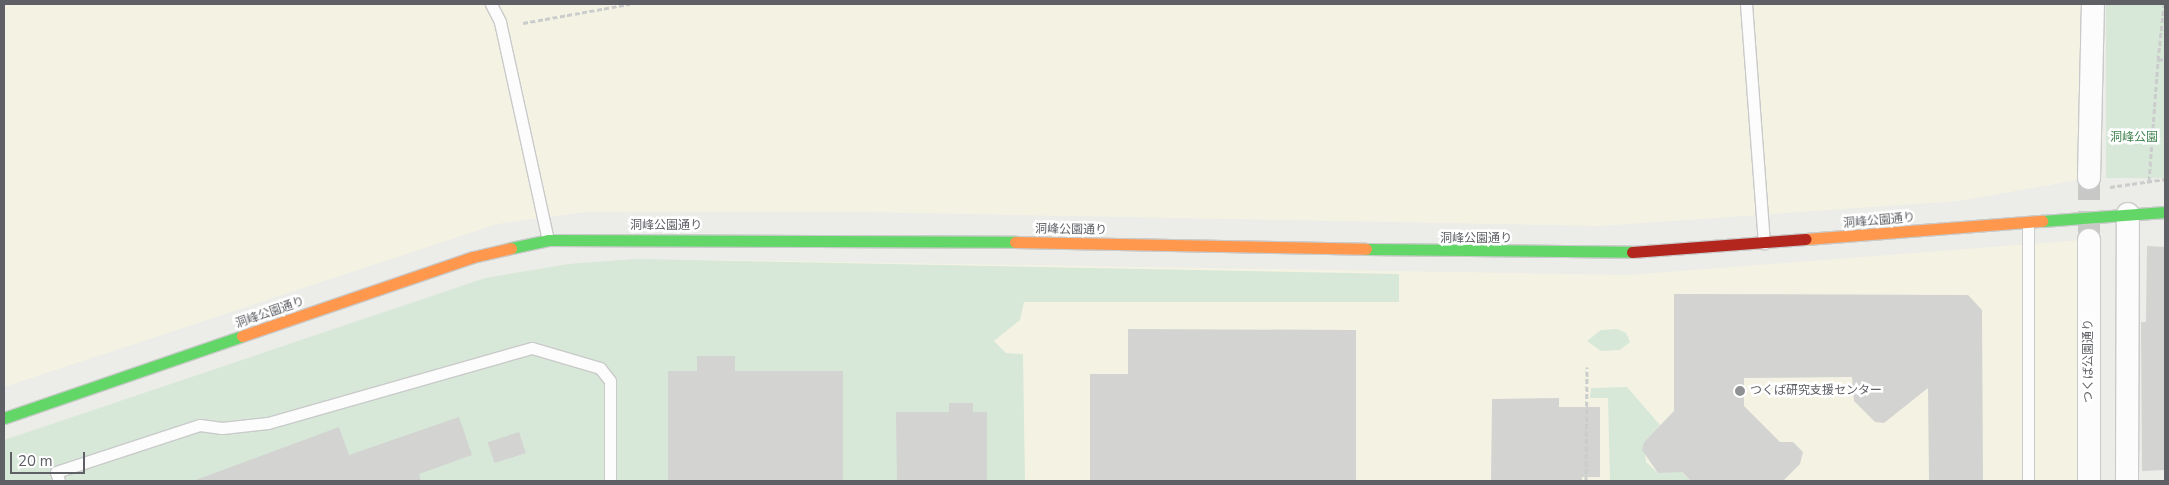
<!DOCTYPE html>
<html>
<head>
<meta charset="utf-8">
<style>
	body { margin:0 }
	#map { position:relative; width:2169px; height:485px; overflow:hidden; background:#ecece8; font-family:"Nunito Sans","Noto Sans JP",sans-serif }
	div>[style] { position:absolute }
	.commercial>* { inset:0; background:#f4f3e3 }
	.green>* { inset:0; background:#d7e7d8; transform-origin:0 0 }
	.building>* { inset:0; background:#d3d3d1; transform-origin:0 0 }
	.street-tunnel>* { height:22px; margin-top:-11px; transform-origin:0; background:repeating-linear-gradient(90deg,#c8c9c7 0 22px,transparent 0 33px) }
	.path>* { height:3px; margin-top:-1.5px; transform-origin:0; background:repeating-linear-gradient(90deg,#cacdcc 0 5px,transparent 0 7.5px) }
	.roads { filter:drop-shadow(1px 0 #c9caca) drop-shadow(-1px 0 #c9caca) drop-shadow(0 1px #c9caca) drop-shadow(0 -1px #c9caca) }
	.lane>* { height:11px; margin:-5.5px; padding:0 5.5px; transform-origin:5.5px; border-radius:5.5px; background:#fcfcfc }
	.street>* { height:22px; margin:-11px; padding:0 11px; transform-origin:11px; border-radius:11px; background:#fcfcfc }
	.fast>* { height:11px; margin:-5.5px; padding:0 5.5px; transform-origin:5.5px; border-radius:5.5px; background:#63d668 }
	.slow>* { height:11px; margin:-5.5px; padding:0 5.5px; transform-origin:5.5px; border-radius:5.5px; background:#ff974d }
	.jam>* { height:11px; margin:-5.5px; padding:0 5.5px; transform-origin:5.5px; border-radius:5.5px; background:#b3261e }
	.dots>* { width:14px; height:14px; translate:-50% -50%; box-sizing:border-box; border:2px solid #fff; border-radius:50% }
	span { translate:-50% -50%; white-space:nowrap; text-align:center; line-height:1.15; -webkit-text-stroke:5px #fff; paint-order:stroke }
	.park-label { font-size:12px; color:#40824d }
	.street-label { font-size:12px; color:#5e6065 }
	.poi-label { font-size:12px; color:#5e6065 }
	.left { translate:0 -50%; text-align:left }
	.frame { position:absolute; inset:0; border:5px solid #5e6065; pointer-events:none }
	.scale { position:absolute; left:10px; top:452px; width:75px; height:22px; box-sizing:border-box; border:2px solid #5e6065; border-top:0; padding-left:6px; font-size:15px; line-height:18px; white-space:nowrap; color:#5e6065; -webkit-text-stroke:4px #fff; paint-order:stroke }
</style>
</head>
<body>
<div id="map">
	<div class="commercial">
		<i style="clip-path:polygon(4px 4px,2081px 4px,2078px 180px,1959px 201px,1600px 226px,864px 212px,586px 212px,497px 224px,4px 387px)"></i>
		<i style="clip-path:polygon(2083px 240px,2082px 481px,4px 481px,4px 440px,485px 278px,568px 264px,714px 260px,1629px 275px)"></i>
	</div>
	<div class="green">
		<i style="left:2106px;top:4px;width:59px;height:174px"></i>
		<i style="clip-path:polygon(637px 259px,1399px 274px,1399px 302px,1024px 302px,1020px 320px,994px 341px,1006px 353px,1023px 354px,1025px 481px,4px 481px,4px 440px,485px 278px,568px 264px)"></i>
		<i style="clip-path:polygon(1617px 329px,1626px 333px,1630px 342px,1620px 350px,1601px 351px,1587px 341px,1601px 330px)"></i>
		<i style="clip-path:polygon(1627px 387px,1660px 425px,1644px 442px,1646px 462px,1658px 473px,1679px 470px,1691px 481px,1610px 481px,1608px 398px,1590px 398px,1591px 388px)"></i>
	</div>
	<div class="building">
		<i style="clip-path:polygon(2147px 246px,2165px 247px,2165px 470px,2142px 471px,2141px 322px,2146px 322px)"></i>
		<i style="clip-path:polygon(1674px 294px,1968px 295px,1982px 310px,1983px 481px,1929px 481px,1928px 388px,1884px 423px,1875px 422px,1854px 401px,1852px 377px,1744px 378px,1744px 406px,1780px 442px,1793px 442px,1803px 452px,1800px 464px,1783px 481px,1691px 481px,1682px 472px,1658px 473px,1642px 450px,1644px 442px,1674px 411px)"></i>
		<i style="clip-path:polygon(1128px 329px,1356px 330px,1356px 481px,1090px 481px,1090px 374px,1128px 374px)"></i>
		<i style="clip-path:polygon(697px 356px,735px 356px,735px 371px,843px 371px,843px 481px,668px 481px,668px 371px,697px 371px)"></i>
		<i style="clip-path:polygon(1559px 398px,1559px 407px,1600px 407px,1600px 477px,1582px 477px,1582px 481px,1491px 481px,1492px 399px)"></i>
		<i style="clip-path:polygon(949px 403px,973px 403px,973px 412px,987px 412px,987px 481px,897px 481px,896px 412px,949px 412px)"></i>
		<i style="clip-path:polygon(459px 417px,472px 455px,419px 474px,421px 481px,193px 481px,339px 427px,349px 455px)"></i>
		<i style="left:519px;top:432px;width:22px;height:33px;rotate:72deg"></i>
	</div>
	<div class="street-tunnel">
		<i style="left:2089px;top:178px;width:57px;rotate:90deg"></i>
	</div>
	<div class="path">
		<i style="left:523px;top:23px;width:109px;rotate:-10.1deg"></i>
		<i style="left:2158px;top:60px;width:56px;rotate:-83.9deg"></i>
		<i style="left:2149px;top:181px;width:121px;rotate:-85.7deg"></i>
		<i style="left:2158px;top:60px;width:7px;rotate:-8deg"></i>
		<i style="left:2110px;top:187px;width:56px;rotate:-8.3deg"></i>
		<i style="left:1586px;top:481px;width:114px;rotate:-89.5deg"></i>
	</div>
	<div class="roads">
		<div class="lane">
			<i style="left:491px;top:4px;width:20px;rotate:63deg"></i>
			<i style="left:500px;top:22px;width:223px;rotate:77.6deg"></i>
			<i style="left:1746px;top:4px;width:240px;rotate:85.7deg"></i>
			<i style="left:59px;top:481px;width:9px;rotate:-108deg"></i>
			<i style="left:56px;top:472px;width:151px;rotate:-18.1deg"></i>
			<i style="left:200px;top:425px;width:22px;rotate:8deg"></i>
			<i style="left:222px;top:428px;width:46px;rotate:-6.2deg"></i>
			<i style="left:268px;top:423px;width:274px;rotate:-15.9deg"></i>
			<i style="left:532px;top:348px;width:71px;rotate:16.4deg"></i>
			<i style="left:600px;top:368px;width:16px;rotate:52deg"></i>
			<i style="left:610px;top:381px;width:100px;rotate:90deg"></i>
			<i style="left:2028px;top:481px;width:258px;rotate:-90deg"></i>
		</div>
		<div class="street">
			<i style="left:2089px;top:178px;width:174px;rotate:-88.7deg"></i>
			<i style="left:2089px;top:240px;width:241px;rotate:90deg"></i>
			<i style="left:2127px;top:481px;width:267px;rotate:-89.8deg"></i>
		</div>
		<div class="fast">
			<i style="left:2042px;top:221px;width:123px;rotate:-4.2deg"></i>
			<i style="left:511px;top:248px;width:38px;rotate:-12deg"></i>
			<i style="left:548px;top:240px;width:467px;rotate:0.2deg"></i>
			<i style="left:1366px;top:249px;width:266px;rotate:0.6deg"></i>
			<i style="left:4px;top:418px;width:252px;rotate:-19deg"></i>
		</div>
		<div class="slow">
			<i style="left:1806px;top:239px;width:237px;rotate:-4.4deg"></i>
			<i style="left:1015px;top:242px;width:351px;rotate:1.1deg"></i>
			<i style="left:242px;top:336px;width:244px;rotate:-18.9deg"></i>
			<i style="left:473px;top:257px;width:39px;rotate:-13deg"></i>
		</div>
		<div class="jam">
			<i style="left:1632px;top:252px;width:174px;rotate:-4.3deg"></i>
		</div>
	</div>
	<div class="dots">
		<i style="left:1740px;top:391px;background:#909193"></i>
	</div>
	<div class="park-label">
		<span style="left:2134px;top:138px">洞峰公園</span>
	</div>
	<div class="street-label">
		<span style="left:1879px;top:221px;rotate:-5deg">洞峰公園通り</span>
		<span style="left:666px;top:226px">洞峰公園通り</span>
		<span style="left:1071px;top:230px;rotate:1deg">洞峰公園通り</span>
		<span style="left:1476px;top:239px">洞峰公園通り</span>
		<span style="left:270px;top:313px;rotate:-19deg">洞峰公園通り</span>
		<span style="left:2089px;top:361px;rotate:-90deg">つくば公園通り</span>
	</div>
	<div class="poi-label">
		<span class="left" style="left:1750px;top:391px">つくば研究支援センター</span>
	</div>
	<div class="frame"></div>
	<div class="scale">20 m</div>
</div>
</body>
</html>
